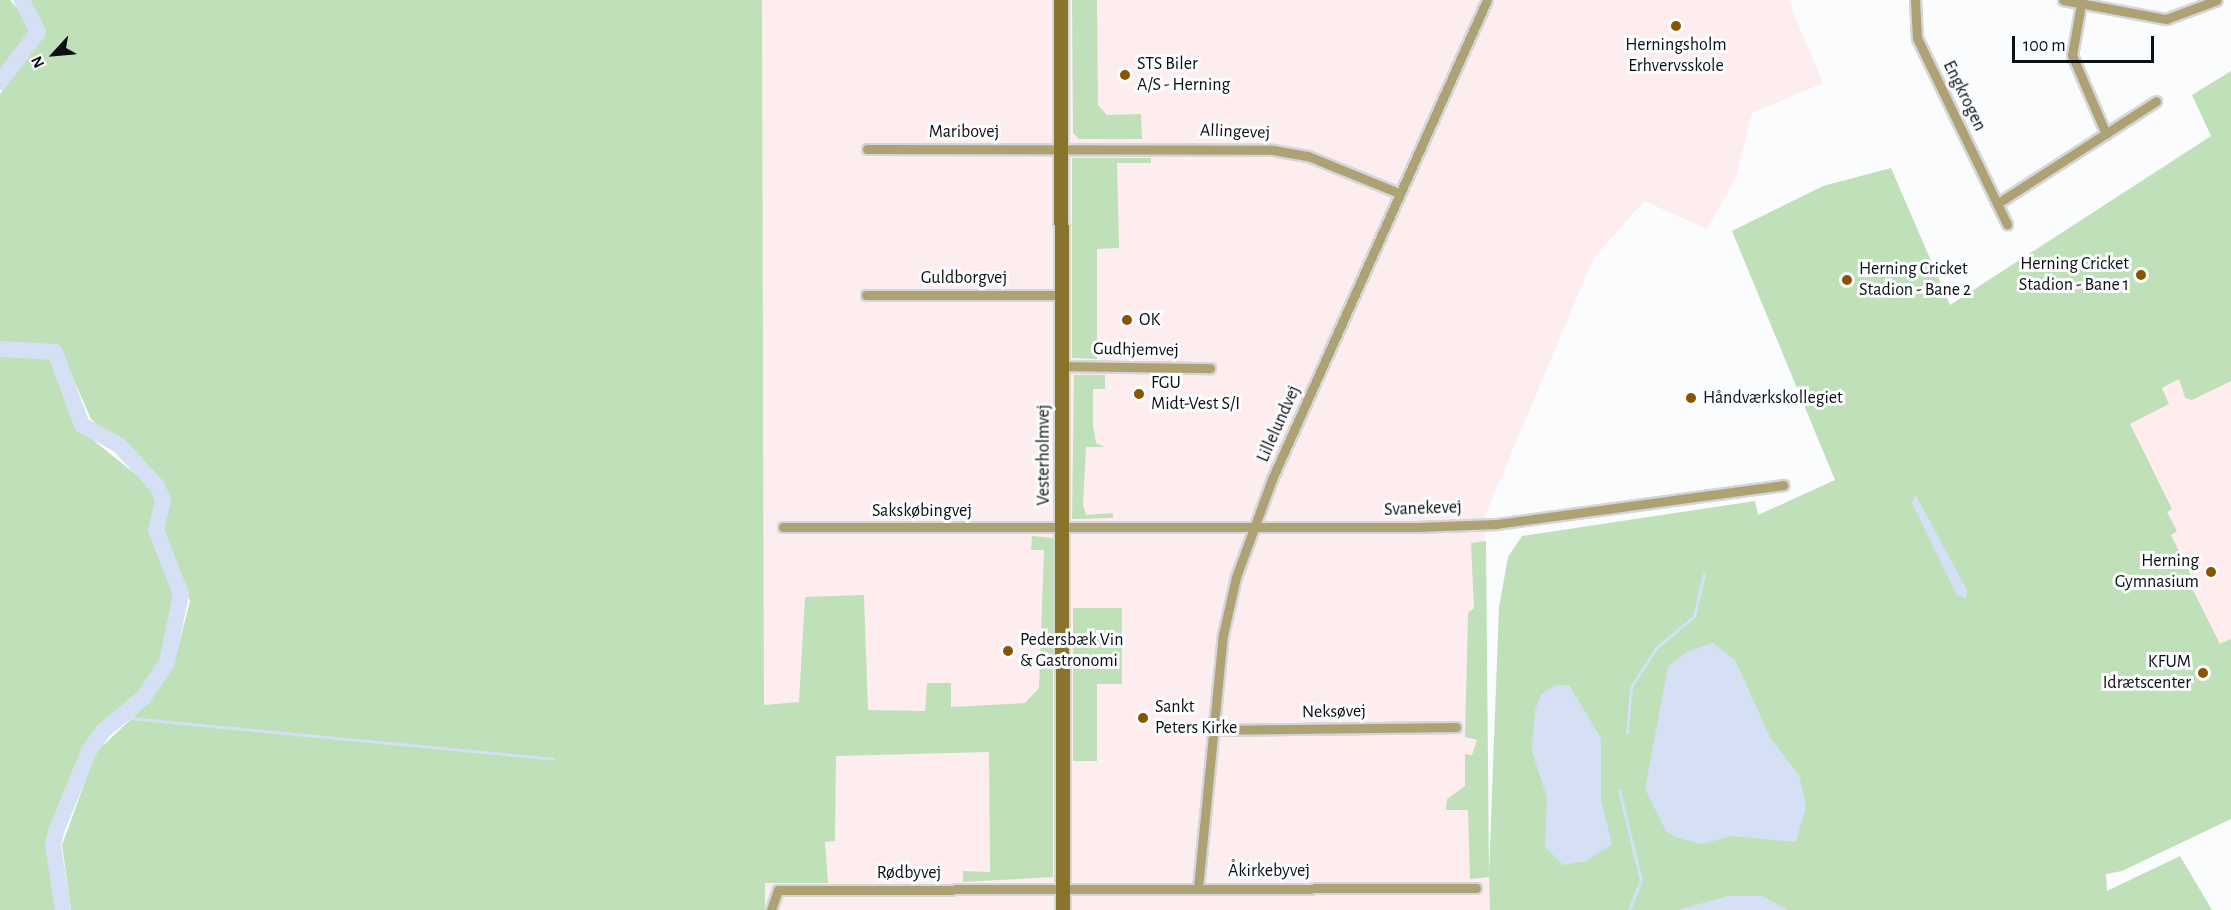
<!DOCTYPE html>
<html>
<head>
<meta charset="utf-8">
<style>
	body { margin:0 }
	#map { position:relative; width:2231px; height:910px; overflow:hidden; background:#fafcfe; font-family:"Alegreya Sans",sans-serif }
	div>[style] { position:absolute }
	.industrial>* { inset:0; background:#fdedef }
	.education>* { inset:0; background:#feedec }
	.green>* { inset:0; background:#c0e0ba }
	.water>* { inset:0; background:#d5e0f5 }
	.stream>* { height:3px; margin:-1.5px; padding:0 1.5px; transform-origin:1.5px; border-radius:1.5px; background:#d5e0f5 }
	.river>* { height:16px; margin:-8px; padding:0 8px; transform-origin:8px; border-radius:8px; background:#d5e0f5 }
	.roads { filter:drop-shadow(2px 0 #d4d6d8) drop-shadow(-2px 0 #d4d6d8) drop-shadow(0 2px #d4d6d8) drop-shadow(0 -2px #d4d6d8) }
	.street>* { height:9px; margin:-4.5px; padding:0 4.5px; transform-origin:4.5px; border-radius:4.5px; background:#aea174 }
	.secondary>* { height:14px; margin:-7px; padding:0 7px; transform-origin:7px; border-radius:7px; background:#89742c }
	.dots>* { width:16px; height:16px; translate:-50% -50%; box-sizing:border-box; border:3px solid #fafcfe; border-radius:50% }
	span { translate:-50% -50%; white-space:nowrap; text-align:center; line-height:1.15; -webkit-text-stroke:6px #fafcfe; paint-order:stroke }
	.poi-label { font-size:18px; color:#0d1013 }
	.left { translate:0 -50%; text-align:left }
	.right { translate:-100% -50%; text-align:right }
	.street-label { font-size:18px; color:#0d1013 }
	.north { position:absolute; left:24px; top:24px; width:60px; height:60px; -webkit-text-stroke:4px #fafcfe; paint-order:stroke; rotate:244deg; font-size:16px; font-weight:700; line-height:24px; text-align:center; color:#0d1013 }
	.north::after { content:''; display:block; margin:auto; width:21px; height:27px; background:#0d1013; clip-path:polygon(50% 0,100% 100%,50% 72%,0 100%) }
	.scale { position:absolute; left:2012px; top:36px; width:142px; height:27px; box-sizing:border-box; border:3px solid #0d1013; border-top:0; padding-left:8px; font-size:18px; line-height:21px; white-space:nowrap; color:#0d1013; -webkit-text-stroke:4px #fafcfe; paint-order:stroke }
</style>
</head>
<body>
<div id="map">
	<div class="industrial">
		<i style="clip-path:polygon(762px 0,1788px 0,1823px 83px,1752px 113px,1736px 177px,1707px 229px,1644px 201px,1593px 259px,1485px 516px,1480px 872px,1489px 873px,1490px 910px,765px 910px)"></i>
	</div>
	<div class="education">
		<i style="clip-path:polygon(2231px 355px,2231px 639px,2220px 645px,2107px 413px)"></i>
	</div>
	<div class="green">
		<i style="clip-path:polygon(0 0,10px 0,29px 22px,29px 33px,0 72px)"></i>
		<i style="clip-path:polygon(25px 0,762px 0,764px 705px,799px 702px,805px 597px,864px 595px,868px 710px,925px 711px,927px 683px,951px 683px,951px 707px,1025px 703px,1039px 688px,1044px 550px,1031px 550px,1032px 536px,1053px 538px,1053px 877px,963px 882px,963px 871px,990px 872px,989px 752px,836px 756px,835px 841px,825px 842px,828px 883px,765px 883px,765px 910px,71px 910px,62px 845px,96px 752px,146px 705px,173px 667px,190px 601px,163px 527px,170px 498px,91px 419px,59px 346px,0 343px,0 94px,43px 32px,42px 21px)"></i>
		<i style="clip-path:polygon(1072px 0,1097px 0,1098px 105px,1107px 115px,1141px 114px,1142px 139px,1079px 139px,1073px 133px)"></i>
		<i style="clip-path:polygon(2231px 71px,2231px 381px,2192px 400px,2185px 398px,2179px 379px,2162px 388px,2169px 404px,2130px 424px,2172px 509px,2167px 512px,2177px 531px,2171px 535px,2198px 589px,2193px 590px,2220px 644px,2231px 639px,2231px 819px,2122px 871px,2106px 874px,2107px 891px,2180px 856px,2212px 910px,1490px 910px,1489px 877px,1470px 879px,1468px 810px,1446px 810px,1447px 799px,1465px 786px,1465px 754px,1472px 755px,1477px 740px,1465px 737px,1468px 613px,1474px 608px,1471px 543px,1486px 541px,1489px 873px,1499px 607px,1508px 557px,1522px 536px,1755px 501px,1758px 515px,1835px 480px,1732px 231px,1823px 186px,1891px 168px,1950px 305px,2211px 136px,2192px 95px)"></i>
		<i style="clip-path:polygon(1072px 158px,1151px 158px,1151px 163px,1117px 163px,1119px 248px,1097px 249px,1097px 359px,1072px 358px)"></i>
		<i style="clip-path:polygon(22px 352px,53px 357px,74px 401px,78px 428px,154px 489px,157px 502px,149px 527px,174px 581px,176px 614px,163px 658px,140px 693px,89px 746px,46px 840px,56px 910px,0 910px,0 354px)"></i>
		<i style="clip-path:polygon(1074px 375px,1105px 375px,1105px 389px,1093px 389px,1093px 426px,1096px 443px,1105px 447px,1086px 447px,1083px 505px,1086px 515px,1113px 513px,1113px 518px,1072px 519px)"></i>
		<i style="clip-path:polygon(1073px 608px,1122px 608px,1122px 684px,1097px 684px,1097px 761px,1073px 761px)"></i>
	</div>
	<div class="water">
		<i style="clip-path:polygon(1915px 494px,1967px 590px,1966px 598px,1957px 595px,1912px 503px)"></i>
		<i style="clip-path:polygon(1713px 643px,1735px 660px,1771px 739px,1799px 775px,1806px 806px,1796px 842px,1732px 836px,1701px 844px,1678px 838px,1666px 831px,1645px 789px,1668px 667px,1686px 652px)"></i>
		<i style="clip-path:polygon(1556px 685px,1569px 685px,1601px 738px,1601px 800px,1612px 844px,1586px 861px,1563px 865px,1545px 847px,1547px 797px,1532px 752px,1535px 711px,1541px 694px)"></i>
		<i style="clip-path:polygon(1728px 896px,1762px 896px,1788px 910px,1678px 910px)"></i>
	</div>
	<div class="stream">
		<i style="left:119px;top:717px;width:436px;rotate:5.5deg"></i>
		<i style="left:1627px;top:732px;width:45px;rotate:-84.9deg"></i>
		<i style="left:1631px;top:687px;width:46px;rotate:-57.3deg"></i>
		<i style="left:1656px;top:648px;width:50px;rotate:-40.1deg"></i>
		<i style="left:1694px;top:616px;width:43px;rotate:-76.6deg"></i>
		<i style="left:1619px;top:790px;width:93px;rotate:76.3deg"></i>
		<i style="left:1641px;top:880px;width:32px;rotate:112deg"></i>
	</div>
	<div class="river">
		<i style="left:0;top:82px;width:63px;rotate:-52.8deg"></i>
		<i style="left:38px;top:32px;width:36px;rotate:-117deg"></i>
		<i style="left:0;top:349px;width:55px;rotate:3.1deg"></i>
		<i style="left:55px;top:352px;width:78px;rotate:69.7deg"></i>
		<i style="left:82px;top:425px;width:42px;rotate:28.4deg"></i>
		<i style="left:119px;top:445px;width:56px;rotate:47.2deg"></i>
		<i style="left:157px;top:486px;width:15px;rotate:67deg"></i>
		<i style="left:163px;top:500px;width:31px;rotate:103deg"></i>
		<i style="left:156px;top:530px;width:69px;rotate:68.7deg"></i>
		<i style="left:181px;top:594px;width:69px;rotate:101.6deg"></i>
		<i style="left:167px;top:662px;width:43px;rotate:123.7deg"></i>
		<i style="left:143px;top:698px;width:50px;rotate:140.6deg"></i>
		<i style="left:104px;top:730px;width:26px;rotate:126deg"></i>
		<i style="left:89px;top:751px;width:87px;rotate:112.4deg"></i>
		<i style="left:56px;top:831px;width:14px;rotate:102deg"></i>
		<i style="left:53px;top:845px;width:66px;rotate:81.3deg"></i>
	</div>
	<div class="roads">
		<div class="street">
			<i style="left:1915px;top:0;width:38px;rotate:87deg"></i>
			<i style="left:1917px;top:38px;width:207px;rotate:64.2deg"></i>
			<i style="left:2063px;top:0;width:105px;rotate:10.5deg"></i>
			<i style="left:2166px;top:19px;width:54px;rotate:-20.4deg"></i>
			<i style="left:2081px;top:4px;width:52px;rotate:100deg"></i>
			<i style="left:2072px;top:55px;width:86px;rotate:66.7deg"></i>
			<i style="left:867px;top:149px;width:406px;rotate:0.1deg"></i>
			<i style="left:1273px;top:150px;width:36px;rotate:10deg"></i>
			<i style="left:1308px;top:156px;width:98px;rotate:22.1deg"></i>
			<i style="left:1998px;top:203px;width:188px;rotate:-32.8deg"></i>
			<i style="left:866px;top:295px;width:196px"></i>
			<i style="left:1062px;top:366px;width:148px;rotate:0.8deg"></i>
			<i style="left:783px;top:527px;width:634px"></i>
			<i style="left:1417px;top:527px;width:79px;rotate:-2.2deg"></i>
			<i style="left:1496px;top:524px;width:290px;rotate:-7.7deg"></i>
			<i style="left:1212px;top:730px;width:244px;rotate:-0.7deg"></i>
			<i style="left:1198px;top:888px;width:254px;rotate:-84.4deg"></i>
			<i style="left:1223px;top:635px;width:59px;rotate:-77.4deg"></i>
			<i style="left:1236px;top:577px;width:104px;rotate:-69.8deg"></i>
			<i style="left:1272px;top:479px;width:525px;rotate:-65.83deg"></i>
			<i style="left:771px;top:910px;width:21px;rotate:-71deg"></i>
			<i style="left:778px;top:890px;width:698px;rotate:-0.16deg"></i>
		</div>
		<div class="secondary">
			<i style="left:1061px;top:0;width:910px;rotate:89.87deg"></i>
		</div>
	</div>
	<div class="dots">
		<i style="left:1676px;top:26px;background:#885400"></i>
		<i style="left:1125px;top:75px;background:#885400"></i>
		<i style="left:2141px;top:275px;background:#885400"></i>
		<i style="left:1847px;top:280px;background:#885400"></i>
		<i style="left:1127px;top:320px;background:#885400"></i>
		<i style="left:1139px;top:394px;background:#885400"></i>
		<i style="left:1691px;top:398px;background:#885400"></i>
		<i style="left:2211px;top:572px;background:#885400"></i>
		<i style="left:1008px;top:651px;background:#885400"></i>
		<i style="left:2203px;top:673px;background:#885400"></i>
		<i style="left:1143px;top:718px;background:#885400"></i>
	</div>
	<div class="poi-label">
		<span style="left:1676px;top:56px">Herningsholm<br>Erhvervsskole</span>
		<span class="left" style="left:1137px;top:75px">STS Biler<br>A/S - Herning</span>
		<span class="right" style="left:2129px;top:275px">Herning Cricket<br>Stadion - Bane 1</span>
		<span class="left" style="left:1859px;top:280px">Herning Cricket<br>Stadion - Bane 2</span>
		<span class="left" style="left:1139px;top:320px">OK</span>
		<span class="left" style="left:1151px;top:394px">FGU<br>Midt-Vest S/I</span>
		<span class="left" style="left:1703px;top:398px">Håndværkskollegiet</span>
		<span class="right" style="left:2199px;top:572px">Herning<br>Gymnasium</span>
		<span class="left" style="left:1020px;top:651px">Pedersbæk Vin<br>&amp; Gastronomi</span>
		<span class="right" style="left:2191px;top:673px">KFUM<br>Idrætscenter</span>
		<span class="left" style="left:1155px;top:718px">Sankt<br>Peters Kirke</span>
	</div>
	<div class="street-label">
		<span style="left:1964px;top:96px;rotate:64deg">Engkrogen</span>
		<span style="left:964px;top:132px">Maribovej</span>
		<span style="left:1235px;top:132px;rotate:2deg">Allingevej</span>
		<span style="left:964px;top:278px">Guldborgvej</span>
		<span style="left:1136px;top:350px;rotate:1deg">Gudhjemvej</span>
		<span style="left:1279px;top:424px;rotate:-66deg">Lillelundvej</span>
		<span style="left:1044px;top:455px;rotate:-90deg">Vesterholmvej</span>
		<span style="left:1423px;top:509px;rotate:-2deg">Svanekevej</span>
		<span style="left:922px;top:511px">Sakskøbingvej</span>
		<span style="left:1334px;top:712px;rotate:-1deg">Neksøvej</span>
		<span style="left:1269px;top:871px">Åkirkebyvej</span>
		<span style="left:909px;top:873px">Rødbyvej</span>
	</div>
	<div class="north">N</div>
	<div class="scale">100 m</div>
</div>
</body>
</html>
